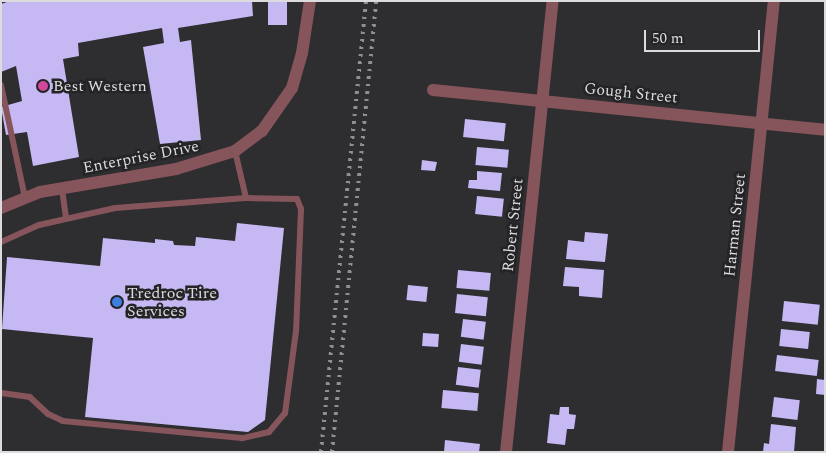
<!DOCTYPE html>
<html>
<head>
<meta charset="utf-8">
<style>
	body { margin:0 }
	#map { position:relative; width:826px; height:453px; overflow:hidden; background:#2e2d30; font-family:Spectral,serif }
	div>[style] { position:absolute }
	.building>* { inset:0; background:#c5b8f3; transform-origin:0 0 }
	.service>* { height:6px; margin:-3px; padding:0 3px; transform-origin:3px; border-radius:3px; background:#85555b }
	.minor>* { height:12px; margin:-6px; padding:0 6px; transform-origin:6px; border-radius:6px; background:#85555b }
	.rail>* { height:4px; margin-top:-2px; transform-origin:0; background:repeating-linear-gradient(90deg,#8f8f91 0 2.5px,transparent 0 7.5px) }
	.dots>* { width:14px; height:14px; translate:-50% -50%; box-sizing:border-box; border:2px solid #242427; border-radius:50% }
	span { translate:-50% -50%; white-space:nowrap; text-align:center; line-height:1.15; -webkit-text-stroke:5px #242427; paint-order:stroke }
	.poi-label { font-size:16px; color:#dcdcde }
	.left { translate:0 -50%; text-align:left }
	.street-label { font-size:16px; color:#dcdcde }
	.frame { position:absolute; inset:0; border:2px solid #dcdcde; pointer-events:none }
	.scale { position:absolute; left:644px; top:30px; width:116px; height:22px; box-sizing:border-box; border:2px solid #dcdcde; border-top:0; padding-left:6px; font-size:15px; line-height:18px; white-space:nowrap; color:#dcdcde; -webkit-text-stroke:4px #242427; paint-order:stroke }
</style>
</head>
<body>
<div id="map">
	<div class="building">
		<i style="clip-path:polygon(10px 1px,252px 1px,253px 16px,178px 28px,180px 42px,191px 40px,201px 140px,160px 144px,143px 47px,164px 43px,162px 28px,78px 43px,79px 56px,63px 59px,79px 157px,33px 166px,27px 132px,6px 135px,1px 107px,22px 101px,16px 66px,1px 72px,1px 4px)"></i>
		<i style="left:268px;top:1px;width:19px;height:24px"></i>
		<i style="left:465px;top:119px;width:41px;height:18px;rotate:6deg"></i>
		<i style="left:477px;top:147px;width:32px;height:18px;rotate:5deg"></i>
		<i style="clip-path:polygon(422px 160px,437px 162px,435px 171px,421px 170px)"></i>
		<i style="clip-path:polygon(477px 171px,502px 173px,500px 191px,468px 188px,469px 180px,477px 180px)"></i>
		<i style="left:477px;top:196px;width:27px;height:18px;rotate:6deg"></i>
		<i style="clip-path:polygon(237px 223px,284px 228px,265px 420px,248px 432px,85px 417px,93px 338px,2px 329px,7px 257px,100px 266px,103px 238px,155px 243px,155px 239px,173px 241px,174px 245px,195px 246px,196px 237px,235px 241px)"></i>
		<i style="clip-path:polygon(585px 232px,608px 234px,605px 262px,566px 259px,568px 240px,584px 242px)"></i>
		<i style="clip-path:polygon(565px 267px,604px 270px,602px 298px,579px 296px,579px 287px,563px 286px)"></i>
		<i style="left:458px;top:270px;width:33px;height:18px;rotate:5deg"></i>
		<i style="left:408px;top:285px;width:20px;height:15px;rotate:6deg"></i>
		<i style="left:457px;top:294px;width:31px;height:19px;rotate:6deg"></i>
		<i style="left:784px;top:301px;width:36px;height:20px;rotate:6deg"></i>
		<i style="left:463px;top:319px;width:23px;height:18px;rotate:7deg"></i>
		<i style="left:781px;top:329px;width:29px;height:17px;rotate:6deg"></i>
		<i style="left:423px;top:333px;width:16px;height:13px;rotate:4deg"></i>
		<i style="left:461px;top:344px;width:23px;height:18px;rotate:7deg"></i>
		<i style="left:777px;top:355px;width:42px;height:16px;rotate:7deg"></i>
		<i style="left:458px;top:367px;width:23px;height:18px;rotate:7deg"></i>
		<i style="clip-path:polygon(817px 379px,825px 380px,825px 395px,816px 394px)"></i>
		<i style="left:443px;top:390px;width:36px;height:18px;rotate:5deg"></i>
		<i style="left:774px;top:397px;width:26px;height:20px;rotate:7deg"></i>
		<i style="clip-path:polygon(560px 407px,569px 407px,569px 414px,576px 415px,574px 429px,567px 429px,565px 445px,547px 443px,550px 414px,559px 415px)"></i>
		<i style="clip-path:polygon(771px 424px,796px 427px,794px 452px,763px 452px,764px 443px,769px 444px)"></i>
		<i style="clip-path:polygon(445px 440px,480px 444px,479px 452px,444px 452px)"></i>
	</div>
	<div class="service">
		<i style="left:1px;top:85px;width:116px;rotate:78deg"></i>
		<i style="left:235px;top:151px;width:48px;rotate:76.8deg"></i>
		<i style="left:62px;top:189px;width:29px;rotate:82deg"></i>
		<i style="left:1px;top:242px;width:42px;rotate:-24.1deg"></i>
		<i style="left:39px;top:225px;width:78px;rotate:-12.6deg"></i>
		<i style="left:115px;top:208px;width:131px;rotate:-4.4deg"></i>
		<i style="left:246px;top:198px;width:51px;rotate:1.1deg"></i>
		<i style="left:297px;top:199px;width:11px;rotate:68deg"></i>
		<i style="left:301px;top:209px;width:122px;rotate:92.3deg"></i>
		<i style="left:296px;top:331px;width:83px;rotate:97.6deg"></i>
		<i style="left:285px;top:413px;width:25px;rotate:130deg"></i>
		<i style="left:269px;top:432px;width:28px;rotate:167deg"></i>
		<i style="left:242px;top:438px;width:180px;rotate:-174.6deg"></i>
		<i style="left:63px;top:421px;width:17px;rotate:-155deg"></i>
		<i style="left:48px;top:414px;width:25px;rotate:-137deg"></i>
		<i style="left:30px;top:397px;width:29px;rotate:-172deg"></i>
	</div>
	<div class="minor">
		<i style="left:433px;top:90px;width:394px;rotate:5.8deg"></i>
		<i style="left:1px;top:208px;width:42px;rotate:-22.3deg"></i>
		<i style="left:40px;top:192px;width:138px;rotate:-9.6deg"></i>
		<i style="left:176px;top:169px;width:62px;rotate:-17deg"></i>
		<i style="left:235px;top:151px;width:34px;rotate:-37deg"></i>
		<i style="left:262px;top:131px;width:52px;rotate:-55.1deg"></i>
		<i style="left:292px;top:88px;width:36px;rotate:-74deg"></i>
		<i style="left:302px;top:53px;width:53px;rotate:-81.3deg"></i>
		<i style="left:506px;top:452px;width:453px;rotate:-84.1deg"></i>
		<i style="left:728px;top:452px;width:453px;rotate:-84.2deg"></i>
	</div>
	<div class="rail">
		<i style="left:321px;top:452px;width:453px;rotate:-84.3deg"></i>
		<i style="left:332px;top:452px;width:453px;rotate:-84.4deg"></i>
	</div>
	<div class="dots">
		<i style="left:43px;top:86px;background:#d1479c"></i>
		<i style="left:117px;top:302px;background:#3f7fe0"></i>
	</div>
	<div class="poi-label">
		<span class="left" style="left:53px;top:86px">Best Western</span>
		<span class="left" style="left:127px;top:302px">Tredroc Tire<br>Services</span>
	</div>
	<div class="street-label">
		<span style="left:631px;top:93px;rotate:6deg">Gough Street</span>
		<span style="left:141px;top:157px;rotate:-11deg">Enterprise Drive</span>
		<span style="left:513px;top:225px;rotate:-84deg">Robert Street</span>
		<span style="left:735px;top:225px;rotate:-84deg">Harman Street</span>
	</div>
	<div class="frame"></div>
	<div class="scale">50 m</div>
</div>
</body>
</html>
